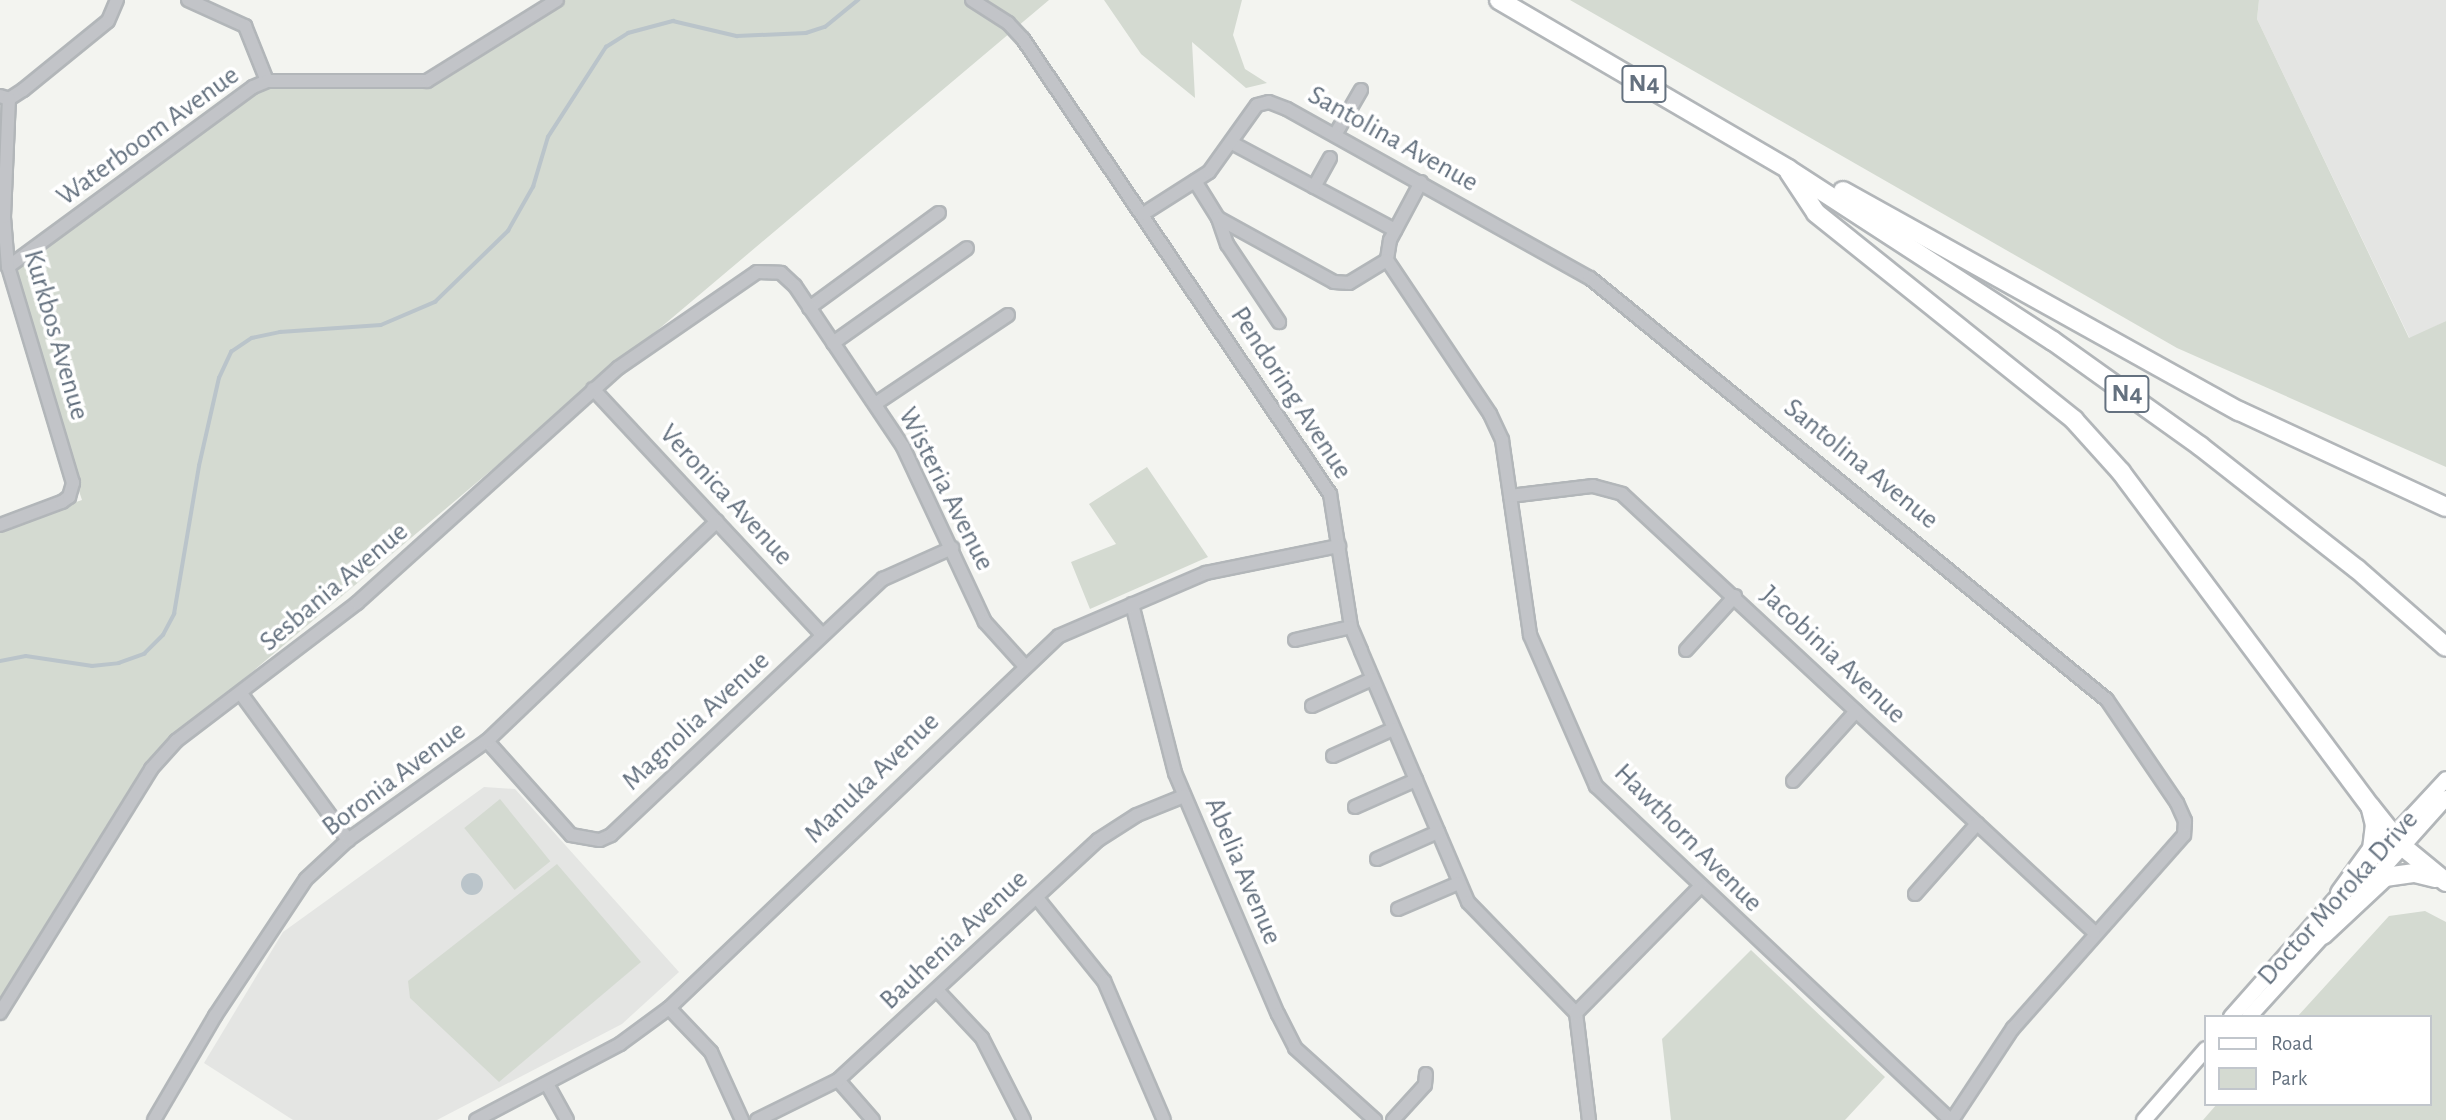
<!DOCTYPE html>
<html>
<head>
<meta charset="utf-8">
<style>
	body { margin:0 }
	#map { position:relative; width:2446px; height:1120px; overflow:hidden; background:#f3f4f0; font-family:"Alegreya Sans",sans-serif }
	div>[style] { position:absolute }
	.built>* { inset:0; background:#e4e5e3 }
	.green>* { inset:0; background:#d4dad1; transform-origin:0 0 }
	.water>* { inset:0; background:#bac4ca }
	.round { border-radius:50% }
	.stream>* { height:3.5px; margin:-1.75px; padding:0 1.75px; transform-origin:1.75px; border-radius:1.75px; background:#bac4ca }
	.roads { filter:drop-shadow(2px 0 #b2b6b9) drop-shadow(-2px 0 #b2b6b9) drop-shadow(0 2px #b2b6b9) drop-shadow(0 -2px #b2b6b9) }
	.minor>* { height:12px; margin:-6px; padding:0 6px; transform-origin:6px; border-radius:6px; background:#c2c4c8 }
	.major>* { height:14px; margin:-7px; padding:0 7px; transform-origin:7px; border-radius:7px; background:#fff }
	.highway>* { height:18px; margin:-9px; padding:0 9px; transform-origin:9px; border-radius:9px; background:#fff }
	span { translate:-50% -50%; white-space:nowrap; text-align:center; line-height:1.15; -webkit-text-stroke:7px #fff; paint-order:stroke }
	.shield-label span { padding:2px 5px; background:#fff; border:2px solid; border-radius:5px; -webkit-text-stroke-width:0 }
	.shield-label { font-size:26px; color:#64717f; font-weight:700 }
	.street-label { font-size:28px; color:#64717f }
	.legend { position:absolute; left:2204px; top:1015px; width:228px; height:91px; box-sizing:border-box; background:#fff; border:2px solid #c1c6cc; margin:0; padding:9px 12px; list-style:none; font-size:21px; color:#64717f }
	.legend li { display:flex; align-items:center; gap:14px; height:35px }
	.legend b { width:35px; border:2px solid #c1c6cc }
</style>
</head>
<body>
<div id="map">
	<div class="built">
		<i style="clip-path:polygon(2259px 0,2446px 0,2446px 321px,2410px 339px,2257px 19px)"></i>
		<i style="clip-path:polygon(484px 787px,515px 789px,679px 972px,622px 1024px,437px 1120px,293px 1120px,204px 1063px,283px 932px)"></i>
	</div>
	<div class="green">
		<i style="clip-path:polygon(551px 0,1049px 0,156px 753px,0 1005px,0 528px,82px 500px,7px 276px,263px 78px,432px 79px)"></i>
		<i style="clip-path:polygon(1104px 0,1242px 0,1233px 35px,1245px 69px,1267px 83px,1246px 88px,1192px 42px,1195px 98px,1141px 54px)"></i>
		<i style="clip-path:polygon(1570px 0,2259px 0,2257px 19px,2409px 338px,2446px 321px,2446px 467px,2177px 348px)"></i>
		<i style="clip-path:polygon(1147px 467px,1208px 557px,1090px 609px,1071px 562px,1116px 544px,1089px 504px)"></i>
		<i style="left:500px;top:799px;width:80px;height:46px;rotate:51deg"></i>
		<i style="clip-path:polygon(557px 864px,641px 962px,499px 1082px,410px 998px,408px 981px)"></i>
		<i style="clip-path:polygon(2425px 911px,2446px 922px,2446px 1120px,2203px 1120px,2217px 1104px,2430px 1104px,2430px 1017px,2297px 1017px,2389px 916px)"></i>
		<i style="clip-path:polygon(1751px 950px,1885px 1077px,1845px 1120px,1671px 1120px,1662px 1039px)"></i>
	</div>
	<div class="water">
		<i class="round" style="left:461px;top:873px;width:22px;height:22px"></i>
	</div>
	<div class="stream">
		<i style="left:0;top:661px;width:26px;rotate:-11deg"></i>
		<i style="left:26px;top:656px;width:67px;rotate:8.6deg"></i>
		<i style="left:92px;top:666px;width:27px;rotate:-6deg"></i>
		<i style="left:119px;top:663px;width:27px;rotate:-20deg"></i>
		<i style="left:144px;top:654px;width:27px;rotate:-45deg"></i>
		<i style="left:163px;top:635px;width:24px;rotate:-62deg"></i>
		<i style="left:174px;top:614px;width:150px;rotate:-80.4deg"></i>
		<i style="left:199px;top:466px;width:90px;rotate:-77.2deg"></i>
		<i style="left:219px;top:378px;width:29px;rotate:-65deg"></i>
		<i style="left:231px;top:352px;width:25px;rotate:-34deg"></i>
		<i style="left:252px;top:338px;width:29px;rotate:-12deg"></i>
		<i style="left:280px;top:332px;width:101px;rotate:-4deg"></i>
		<i style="left:381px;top:325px;width:59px;rotate:-23.1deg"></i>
		<i style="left:435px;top:302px;width:102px;rotate:-44.2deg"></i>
		<i style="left:508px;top:231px;width:51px;rotate:-60.4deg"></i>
		<i style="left:533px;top:187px;width:52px;rotate:-73.3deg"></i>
		<i style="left:548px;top:137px;width:107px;rotate:-57.2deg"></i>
		<i style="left:606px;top:47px;width:26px;rotate:-32deg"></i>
		<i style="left:628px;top:33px;width:47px;rotate:-14.9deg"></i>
		<i style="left:673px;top:21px;width:66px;rotate:13.2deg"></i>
		<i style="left:737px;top:36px;width:69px;rotate:-2.5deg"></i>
		<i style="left:806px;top:33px;width:20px;rotate:-18deg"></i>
		<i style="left:825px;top:27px;width:43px;rotate:-39.3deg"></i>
	</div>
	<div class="roads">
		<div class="minor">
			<i style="left:188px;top:0;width:63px;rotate:24.5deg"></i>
			<i style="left:245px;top:26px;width:59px;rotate:68.2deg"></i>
			<i style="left:972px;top:0;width:43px;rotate:32.6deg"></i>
			<i style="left:1008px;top:23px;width:22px;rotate:47deg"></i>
			<i style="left:1023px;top:39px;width:549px;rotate:55.99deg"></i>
			<i style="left:1330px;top:494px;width:135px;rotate:81deg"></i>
			<i style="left:1351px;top:627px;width:26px;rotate:67deg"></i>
			<i style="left:1361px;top:651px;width:273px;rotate:66.9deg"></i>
			<i style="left:1468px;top:902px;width:155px;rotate:45.8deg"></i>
			<i style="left:1576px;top:1013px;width:108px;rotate:83.1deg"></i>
			<i style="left:0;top:96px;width:9px;rotate:18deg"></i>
			<i style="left:9px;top:99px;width:17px;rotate:-33deg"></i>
			<i style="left:23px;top:90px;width:109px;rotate:-39.1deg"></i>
			<i style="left:108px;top:21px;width:23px;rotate:-67deg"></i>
			<i style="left:1335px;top:135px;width:52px;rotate:-60deg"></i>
			<i style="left:1232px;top:143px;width:185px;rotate:28.1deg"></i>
			<i style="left:1195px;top:181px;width:44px;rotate:58.1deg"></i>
			<i style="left:1218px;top:218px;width:28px;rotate:71deg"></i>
			<i style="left:1227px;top:244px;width:94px;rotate:56.3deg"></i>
			<i style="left:1421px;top:182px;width:66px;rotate:118.1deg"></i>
			<i style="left:1390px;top:240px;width:20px;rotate:99deg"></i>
			<i style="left:1387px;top:260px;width:185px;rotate:56.2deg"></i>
			<i style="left:1490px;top:414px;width:29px;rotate:65deg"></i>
			<i style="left:1502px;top:440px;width:197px;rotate:81.8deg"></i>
			<i style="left:1530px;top:635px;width:165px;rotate:66.4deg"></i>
			<i style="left:1596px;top:786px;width:487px;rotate:43.3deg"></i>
			<i style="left:1314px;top:187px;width:33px;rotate:-61deg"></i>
			<i style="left:1143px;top:214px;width:78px;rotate:-32.5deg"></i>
			<i style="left:1209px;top:172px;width:82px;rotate:-54.4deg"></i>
			<i style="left:1257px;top:105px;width:12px;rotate:-14deg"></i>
			<i style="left:1269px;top:102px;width:19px;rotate:21deg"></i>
			<i style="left:1287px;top:109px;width:347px;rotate:29.2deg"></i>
			<i style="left:1590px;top:278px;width:667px;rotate:39.22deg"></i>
			<i style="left:2107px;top:700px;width:125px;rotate:55.8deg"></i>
			<i style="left:2177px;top:803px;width:20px;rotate:66deg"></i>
			<i style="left:2185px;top:821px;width:14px;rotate:94deg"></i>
			<i style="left:2184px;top:835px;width:258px;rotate:131.5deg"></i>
			<i style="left:2013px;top:1028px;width:110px;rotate:123.5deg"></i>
			<i style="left:1218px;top:218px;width:132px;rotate:28.9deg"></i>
			<i style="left:1334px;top:282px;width:15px;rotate:4deg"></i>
			<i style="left:1349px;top:283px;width:44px;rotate:-31.2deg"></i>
			<i style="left:8px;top:267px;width:304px;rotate:-36.3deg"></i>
			<i style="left:253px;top:87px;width:15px;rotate:-23deg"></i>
			<i style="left:267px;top:81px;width:160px"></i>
			<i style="left:427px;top:81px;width:153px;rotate:-31.9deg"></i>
			<i style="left:809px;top:308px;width:161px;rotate:-36.2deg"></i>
			<i style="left:833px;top:343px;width:164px;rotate:-35.3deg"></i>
			<i style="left:593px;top:389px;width:336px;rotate:47deg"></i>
			<i style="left:875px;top:404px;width:160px;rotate:-33.8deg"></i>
			<i style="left:1510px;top:496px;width:84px;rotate:-6.9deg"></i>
			<i style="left:1593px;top:486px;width:30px;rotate:15deg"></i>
			<i style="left:1622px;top:494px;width:644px;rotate:42.86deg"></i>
			<i style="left:0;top:525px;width:66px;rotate:-20.4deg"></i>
			<i style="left:62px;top:502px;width:9px;rotate:-36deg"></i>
			<i style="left:69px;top:497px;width:15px;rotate:-74deg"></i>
			<i style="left:73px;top:483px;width:226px;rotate:-106.7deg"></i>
			<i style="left:8px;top:267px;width:50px;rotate:-94.6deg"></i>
			<i style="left:4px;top:217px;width:118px;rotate:-87.6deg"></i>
			<i style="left:1132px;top:604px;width:174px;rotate:75.7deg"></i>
			<i style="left:1175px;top:773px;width:262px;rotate:66.9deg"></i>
			<i style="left:1278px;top:1014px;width:38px;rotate:63deg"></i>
			<i style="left:1295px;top:1048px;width:108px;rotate:42deg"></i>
			<i style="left:1295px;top:640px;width:57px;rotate:-13.1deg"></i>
			<i style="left:1686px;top:650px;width:73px;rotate:-47.8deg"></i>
			<i style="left:242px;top:695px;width:180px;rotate:53.8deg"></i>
			<i style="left:1312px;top:706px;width:66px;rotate:-24.2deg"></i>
			<i style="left:487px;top:741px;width:126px;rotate:48.2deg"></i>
			<i style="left:571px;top:835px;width:29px;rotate:10deg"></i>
			<i style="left:600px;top:840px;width:12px;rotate:-24deg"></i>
			<i style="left:611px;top:835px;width:374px;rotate:-43.3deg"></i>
			<i style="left:883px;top:579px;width:76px;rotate:-24.2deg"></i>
			<i style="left:1333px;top:756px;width:66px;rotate:-24.2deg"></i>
			<i style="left:1793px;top:781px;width:94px;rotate:-48deg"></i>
			<i style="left:1355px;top:807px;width:67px;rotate:-23.9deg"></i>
			<i style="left:1377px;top:859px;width:67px;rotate:-23.9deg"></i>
			<i style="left:1915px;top:894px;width:94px;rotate:-48.5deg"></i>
			<i style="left:1037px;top:898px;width:107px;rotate:51.1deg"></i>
			<i style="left:1104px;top:981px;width:151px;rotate:66.7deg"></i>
			<i style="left:1398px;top:909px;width:66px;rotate:-23.1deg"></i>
			<i style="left:937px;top:990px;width:66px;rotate:46.8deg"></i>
			<i style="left:982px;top:1038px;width:92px;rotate:62.9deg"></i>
			<i style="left:669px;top:1008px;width:61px;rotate:46.3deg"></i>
			<i style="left:711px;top:1052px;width:75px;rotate:65.5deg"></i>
			<i style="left:0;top:1013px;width:287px;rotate:-58.2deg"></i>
			<i style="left:151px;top:769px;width:38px;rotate:-48deg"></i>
			<i style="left:176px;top:741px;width:228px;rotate:-37.3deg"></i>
			<i style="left:357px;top:603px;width:351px;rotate:-42deg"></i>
			<i style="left:618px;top:368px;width:169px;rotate:-34.6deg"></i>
			<i style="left:757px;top:272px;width:24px;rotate:2deg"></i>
			<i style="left:781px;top:273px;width:19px;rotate:43deg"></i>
			<i style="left:795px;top:286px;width:194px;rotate:56.1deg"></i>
			<i style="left:903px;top:447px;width:193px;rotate:64.9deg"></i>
			<i style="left:985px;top:622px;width:58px;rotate:47.8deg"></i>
			<i style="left:1576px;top:1013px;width:177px;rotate:-45.5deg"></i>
			<i style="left:838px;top:1080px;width:53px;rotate:48.8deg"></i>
			<i style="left:547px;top:1084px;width:41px;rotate:60.9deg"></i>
			<i style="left:154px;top:1120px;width:121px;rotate:-59.6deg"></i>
			<i style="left:215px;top:1016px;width:164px;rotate:-56.4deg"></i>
			<i style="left:306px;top:879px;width:57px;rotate:-42.9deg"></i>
			<i style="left:348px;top:840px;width:171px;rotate:-35.5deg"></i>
			<i style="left:487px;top:741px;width:318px;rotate:-43.7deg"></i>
			<i style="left:476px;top:1120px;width:163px;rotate:-27.8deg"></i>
			<i style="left:620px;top:1044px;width:61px;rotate:-36.3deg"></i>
			<i style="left:669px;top:1008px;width:539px;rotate:-43.65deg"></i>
			<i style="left:1059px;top:636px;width:160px;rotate:-23.2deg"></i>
			<i style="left:1206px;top:573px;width:136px;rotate:-11.5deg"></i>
			<i style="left:757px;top:1120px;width:90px;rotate:-26.3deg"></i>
			<i style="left:838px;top:1080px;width:354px;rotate:-42.7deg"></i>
			<i style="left:1098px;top:840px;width:46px;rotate:-32.7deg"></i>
			<i style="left:1137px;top:815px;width:51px;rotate:-22deg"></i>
			<i style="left:1393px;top:1120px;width:47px;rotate:-47.6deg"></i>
			<i style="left:1425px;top:1085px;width:11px;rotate:-85deg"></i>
		</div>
		<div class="major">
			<i style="left:2369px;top:862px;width:113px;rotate:-47.1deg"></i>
			<i style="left:2370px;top:883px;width:114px;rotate:-48.2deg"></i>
			<i style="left:2231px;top:1017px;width:174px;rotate:-48.5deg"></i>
			<i style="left:2249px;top:1017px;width:122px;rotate:-47.7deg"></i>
			<i style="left:2144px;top:1120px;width:94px;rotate:-48.9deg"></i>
		</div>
		<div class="highway">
			<i style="left:1499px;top:0;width:335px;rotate:30.3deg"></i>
			<i style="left:1788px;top:169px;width:316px;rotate:33deg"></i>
			<i style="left:2053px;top:341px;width:181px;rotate:35.5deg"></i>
			<i style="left:2200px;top:446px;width:199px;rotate:38.1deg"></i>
			<i style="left:2357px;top:569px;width:118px;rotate:41.2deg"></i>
			<i style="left:1789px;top:172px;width:49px;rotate:56.6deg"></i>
			<i style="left:1816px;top:213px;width:331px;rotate:38.7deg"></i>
			<i style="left:2074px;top:420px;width:70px;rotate:47.9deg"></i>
			<i style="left:2121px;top:472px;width:417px;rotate:53.3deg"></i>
			<i style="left:2370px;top:806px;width:51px;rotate:51.3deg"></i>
			<i style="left:2402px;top:846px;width:57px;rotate:39.3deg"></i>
			<i style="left:1843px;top:191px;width:453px;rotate:29.1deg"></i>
			<i style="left:2239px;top:411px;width:228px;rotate:24.9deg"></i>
			<i style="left:2340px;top:893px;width:54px;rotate:-54deg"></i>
			<i style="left:2372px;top:849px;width:24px;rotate:-83deg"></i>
			<i style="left:2375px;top:825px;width:16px;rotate:-104deg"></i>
			<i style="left:2323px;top:935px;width:85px;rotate:-43.1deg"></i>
			<i style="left:2385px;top:877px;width:30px;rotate:-8deg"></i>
			<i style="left:2415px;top:873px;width:21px;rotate:14deg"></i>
		</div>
	</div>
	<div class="shield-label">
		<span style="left:1644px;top:84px">N4</span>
		<span style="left:2127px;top:394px">N4</span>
	</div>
	<div class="street-label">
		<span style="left:148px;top:136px;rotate:-36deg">Waterboom Avenue</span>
		<span style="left:1393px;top:139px;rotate:29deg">Santolina Avenue</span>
		<span style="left:56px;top:335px;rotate:74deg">Kurkbos Avenue</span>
		<span style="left:1291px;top:393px;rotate:57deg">Pendoring Avenue</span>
		<span style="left:1861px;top:464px;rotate:39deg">Santolina Avenue</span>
		<span style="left:946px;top:489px;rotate:63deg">Wisteria Avenue</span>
		<span style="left:726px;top:495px;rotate:47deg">Veronica Avenue</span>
		<span style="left:334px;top:587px;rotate:-40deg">Sesbania Avenue</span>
		<span style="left:1833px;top:655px;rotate:43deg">Jacobinia Avenue</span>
		<span style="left:696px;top:721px;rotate:-43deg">Magnolia Avenue</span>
		<span style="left:872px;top:778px;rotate:-44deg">Manuka Avenue</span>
		<span style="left:394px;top:779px;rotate:-37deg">Boronia Avenue</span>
		<span style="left:1688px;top:838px;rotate:45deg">Hawthorn Avenue</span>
		<span style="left:1243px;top:871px;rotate:67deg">Abelia Avenue</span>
		<span style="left:2338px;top:898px;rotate:-48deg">Doctor Moroka Drive</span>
		<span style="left:954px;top:940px;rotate:-43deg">Bauhenia Avenue</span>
	</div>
	<ul class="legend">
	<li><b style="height:9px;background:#fff"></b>Road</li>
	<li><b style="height:19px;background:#d4dad1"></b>Park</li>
	</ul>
</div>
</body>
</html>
